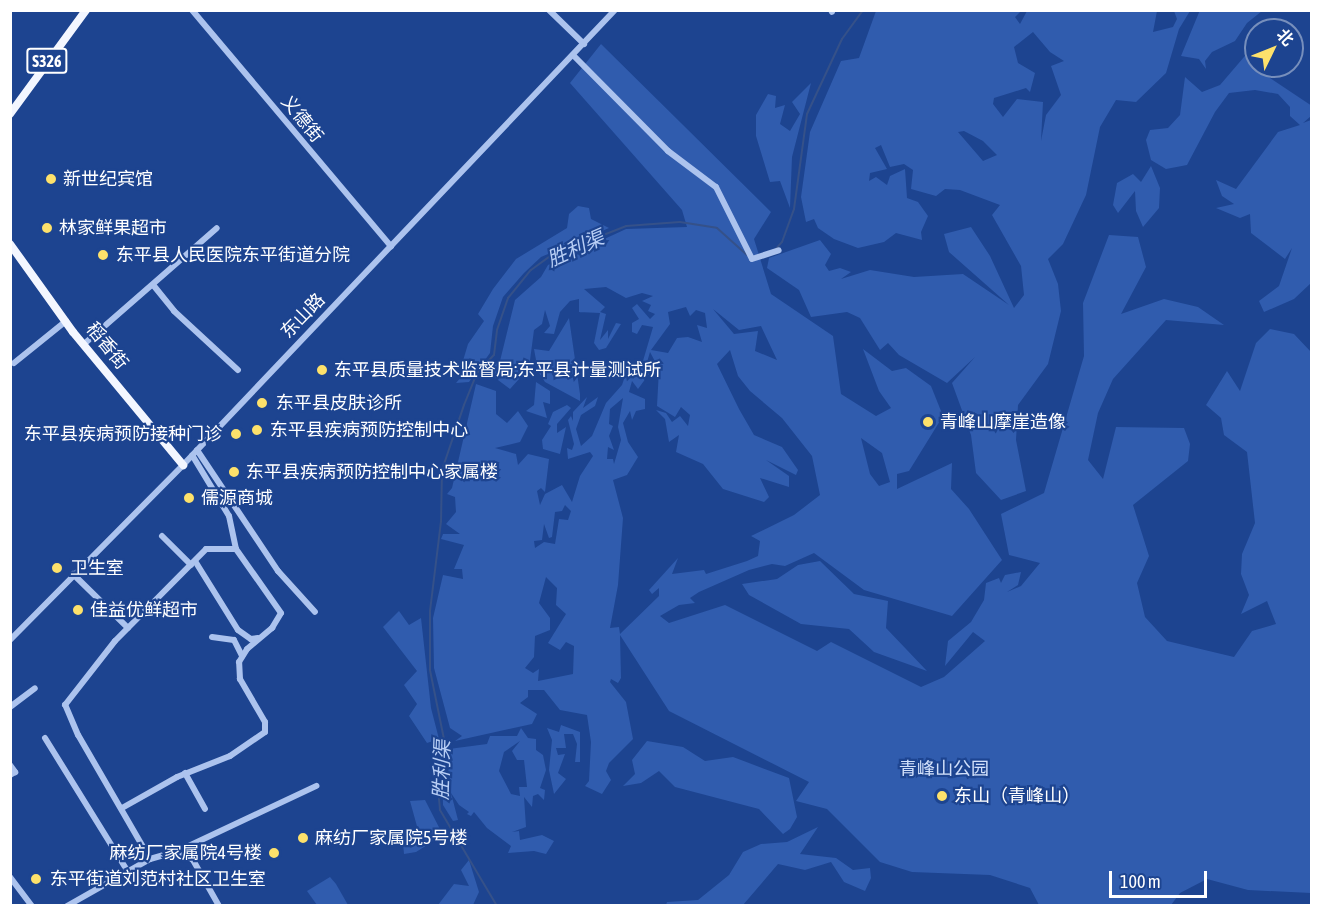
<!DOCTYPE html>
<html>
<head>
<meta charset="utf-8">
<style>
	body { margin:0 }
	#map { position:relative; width:1322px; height:916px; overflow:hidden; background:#1d4490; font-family:"Asap Condensed","Noto Sans SC",sans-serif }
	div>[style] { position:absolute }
	.green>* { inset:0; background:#305cae }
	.stream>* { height:2px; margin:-1px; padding:0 1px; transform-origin:1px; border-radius:1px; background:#355189 }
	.minor>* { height:6px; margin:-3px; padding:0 3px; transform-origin:3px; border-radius:3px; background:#acc3ee }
	.major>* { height:8px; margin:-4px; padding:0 4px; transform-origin:4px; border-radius:4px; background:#f3f6ff }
	.dots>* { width:16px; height:16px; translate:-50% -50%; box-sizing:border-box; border:3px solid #1d4490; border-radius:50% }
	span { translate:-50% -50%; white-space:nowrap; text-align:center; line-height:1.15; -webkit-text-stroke:4.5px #1d4490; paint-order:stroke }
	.shield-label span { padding:2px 4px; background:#1d4490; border:2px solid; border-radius:4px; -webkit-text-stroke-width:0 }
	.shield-label { font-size:16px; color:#fff; font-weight:700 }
	.street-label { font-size:18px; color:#fff }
	.poi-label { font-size:18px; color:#fff }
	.left { translate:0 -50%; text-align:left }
	.right { translate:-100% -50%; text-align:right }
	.park-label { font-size:18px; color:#d2e0fa }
	.water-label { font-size:20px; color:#b8cef5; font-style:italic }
	.frame { position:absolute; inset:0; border:12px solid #fff; pointer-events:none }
	.north { position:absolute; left:1244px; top:18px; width:60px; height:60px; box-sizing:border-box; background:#1d4490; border:2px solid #778fbc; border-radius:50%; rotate:47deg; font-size:16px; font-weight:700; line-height:24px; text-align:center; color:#fff }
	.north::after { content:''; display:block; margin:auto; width:21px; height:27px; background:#fde16b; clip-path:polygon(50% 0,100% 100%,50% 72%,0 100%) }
	.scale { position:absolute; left:1109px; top:871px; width:98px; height:27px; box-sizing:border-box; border:3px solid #fff; border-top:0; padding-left:8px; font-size:18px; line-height:21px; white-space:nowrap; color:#fff; -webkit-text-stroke:4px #1d4490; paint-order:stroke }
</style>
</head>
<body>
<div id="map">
	<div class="green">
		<i style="clip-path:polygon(1200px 10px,1262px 10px,1262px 11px,1247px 23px,1235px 41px,1212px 52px,1205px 61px,1206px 69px,1199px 59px,1181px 56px)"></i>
		<i style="clip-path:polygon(evenodd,876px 11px,1021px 11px,1015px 17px,1020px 24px,1027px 11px,1157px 11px,1153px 32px,1173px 27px,1177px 19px,1174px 11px,1190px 11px,1179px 29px,1166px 73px,1136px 102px,1116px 100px,1100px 127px,1086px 195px,1063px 244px,1048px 259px,1058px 284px,1061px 311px,1048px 364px,1018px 405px,1016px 440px,1026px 491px,1001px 500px,976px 473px,971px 435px,952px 383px,975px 357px,947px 383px,899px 355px,888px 343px,880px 350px,860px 318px,847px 312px,811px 317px,799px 290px,767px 268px,769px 258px,820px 240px,831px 254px,825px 265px,829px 271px,840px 268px,851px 272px,841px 279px,870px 270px,914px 277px,963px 274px,1009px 305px,949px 252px,944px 234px,971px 227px,990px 256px,1014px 308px,1024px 295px,1021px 266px,992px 215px,1000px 205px,960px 190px,945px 189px,936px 196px,911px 189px,913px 170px,904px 164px,890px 167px,881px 145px,875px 148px,887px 169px,870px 173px,869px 181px,876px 177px,887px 185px,890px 176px,905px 169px,907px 198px,918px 202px,928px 216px,921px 232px,922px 240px,896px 233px,884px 242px,858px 248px,834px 239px,818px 228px,814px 219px,806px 222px,801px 197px,810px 132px,841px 61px,859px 58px,876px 11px,1033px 32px,1050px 52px,1064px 61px,1051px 66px,1061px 95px,1046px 115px,1041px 141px,1043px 102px,1017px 99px,1003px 117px,993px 104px,994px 98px,1026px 88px,1030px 92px,1035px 73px,1018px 63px,1014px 47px,1033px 32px,876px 11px,964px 131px,983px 141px,997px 155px,983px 161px,958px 132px,964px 131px)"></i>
		<i style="clip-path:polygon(1256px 43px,1256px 66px,1263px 66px,1270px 78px,1312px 106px,1311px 116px,1303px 123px,1311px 120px,1311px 283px,1294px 299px,1264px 312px,1259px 301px,1279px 286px,1292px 248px,1285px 259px,1251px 233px,1250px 214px,1240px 218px,1216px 208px,1234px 204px,1222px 196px,1216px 180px,1236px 189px,1278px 132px,1300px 125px,1290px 116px,1290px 107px,1278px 94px,1255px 90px,1229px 93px,1215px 112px,1187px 165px,1166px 169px,1151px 160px,1146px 140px,1150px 130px,1168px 128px,1180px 115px,1185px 77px,1202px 92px,1220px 85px)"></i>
		<i style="clip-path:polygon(evenodd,601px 44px,771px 212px,754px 239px,771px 294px,833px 336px,841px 394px,876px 416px,891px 408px,879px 391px,863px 349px,892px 371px,906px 368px,931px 386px,943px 416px,909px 471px,897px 474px,897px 489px,952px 463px,951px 489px,969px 509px,1002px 560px,952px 616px,864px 590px,814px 553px,785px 566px,772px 564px,749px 570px,699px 592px,690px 598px,695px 603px,679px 605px,660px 616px,669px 623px,725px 605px,817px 651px,831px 642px,921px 687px,944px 677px,985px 641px,973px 632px,945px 666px,948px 641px,971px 622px,984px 600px,986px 583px,999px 578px,1001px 583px,1005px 575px,1021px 572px,1018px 585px,1007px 592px,1021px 586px,1040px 563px,1009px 555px,1001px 514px,1044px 493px,1084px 356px,1083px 303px,1109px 235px,1138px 237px,1146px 267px,1121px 314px,1164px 299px,1198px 307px,1224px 325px,1166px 320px,1113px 379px,1098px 413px,1088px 460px,1103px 479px,1116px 427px,1184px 428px,1190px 444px,1188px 461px,1133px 505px,1149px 556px,1137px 583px,1145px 617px,1167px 641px,1234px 657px,1252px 631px,1276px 624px,1267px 601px,1241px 614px,1249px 595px,1241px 574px,1242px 554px,1255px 523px,1247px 452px,1224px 435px,1221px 418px,1206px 405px,1227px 371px,1240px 391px,1256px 343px,1270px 329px,1294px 334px,1311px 352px,1311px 893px,1248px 890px,1207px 879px,1180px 893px,1171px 905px,1039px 905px,1030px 888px,990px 875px,912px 872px,880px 862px,827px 809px,796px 801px,809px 782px,669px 711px,620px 635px,621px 678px,618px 683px,611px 679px,610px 682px,626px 702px,633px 739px,609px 763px,606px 771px,611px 780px,602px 794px,585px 786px,589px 781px,591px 742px,587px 715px,560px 710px,544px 690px,528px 690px,528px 697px,520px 703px,537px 714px,532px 724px,455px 741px,462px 736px,450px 728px,434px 668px,433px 618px,443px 575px,463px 579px,462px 569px,454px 569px,464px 545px,441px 539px,443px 534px,460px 534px,446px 524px,456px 512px,455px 497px,447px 494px,452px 488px,476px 384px,496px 391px,496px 414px,507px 423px,518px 411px,528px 426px,520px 442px,495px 448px,516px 454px,518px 465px,528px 454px,549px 459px,545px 492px,541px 488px,537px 491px,540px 505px,545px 494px,562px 485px,572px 502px,580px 476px,593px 456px,590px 452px,568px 459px,567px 448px,572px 450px,574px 444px,568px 420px,571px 416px,573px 421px,573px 412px,587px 397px,583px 408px,598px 397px,595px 406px,581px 415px,576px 429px,581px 446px,592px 436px,606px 403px,622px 385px,627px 370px,633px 379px,640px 371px,653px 327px,642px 325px,637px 334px,632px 332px,632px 323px,639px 319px,632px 308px,637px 304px,650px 319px,655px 314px,648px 311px,651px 305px,642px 301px,653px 296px,642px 293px,626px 298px,606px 287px,584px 289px,605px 307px,600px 312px,606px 314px,600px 340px,608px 330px,608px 339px,616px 323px,621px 324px,606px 348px,599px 350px,594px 343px,600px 313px,579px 312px,579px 299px,570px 301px,560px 312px,554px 334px,544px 333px,550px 326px,545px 310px,542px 324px,534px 330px,529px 368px,510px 389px,486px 371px,500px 361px,515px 300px,541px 277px,548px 265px,626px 229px,687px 227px,682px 210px,570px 83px,601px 44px,686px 307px,690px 316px,696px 310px,705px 313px,707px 328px,697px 325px,702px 342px,688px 337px,677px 338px,668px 353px,651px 350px,670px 324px,668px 312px,686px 307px,601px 44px,713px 309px,739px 330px,761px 326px,777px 360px,755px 351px,758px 331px,734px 334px,713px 309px,601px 44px,730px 350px,738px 376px,750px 391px,782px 418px,812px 456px,820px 495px,794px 515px,751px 536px,760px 541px,758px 556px,747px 561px,706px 574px,704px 570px,672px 574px,678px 558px,649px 590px,652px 594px,659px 588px,659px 596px,620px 634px,619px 627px,610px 628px,618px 585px,623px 518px,613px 480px,627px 475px,638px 457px,628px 442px,623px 423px,630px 411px,632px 420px,636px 411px,645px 409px,645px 399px,629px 392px,632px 381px,638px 389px,649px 374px,645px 369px,650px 352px,659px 369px,657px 406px,675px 417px,681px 407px,690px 415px,688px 426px,680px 416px,672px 422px,666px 413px,656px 410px,665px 419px,669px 442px,679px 435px,676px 452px,703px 464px,723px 489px,764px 502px,769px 497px,760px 478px,789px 487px,789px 476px,766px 460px,796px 475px,798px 470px,782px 447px,754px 435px,739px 409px,717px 364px,730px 350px,601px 44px,623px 398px,618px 427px,621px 440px,614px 464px,613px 459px,607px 459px,608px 447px,614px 450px,609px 436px,613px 426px,609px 424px,610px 409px,623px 398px,601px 44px,861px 438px,882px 453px,890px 482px,879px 486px,870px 474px,861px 438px,601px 44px,565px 505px,571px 511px,568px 520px,559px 519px,555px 544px,544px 542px,535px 548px,534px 541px,542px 540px,544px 524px,549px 538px,552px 537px,555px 512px,562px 511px,565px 505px,601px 44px,546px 577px,557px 588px,556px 605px,566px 614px,548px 643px,560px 650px,566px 642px,574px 646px,573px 674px,538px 681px,539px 669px,533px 673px,525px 668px,534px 657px,535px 636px,550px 630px,550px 618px,539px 603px,546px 577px)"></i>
		<i style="clip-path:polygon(811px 83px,792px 157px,790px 208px,780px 181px,770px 182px,756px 136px,756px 115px,768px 94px,776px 96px,775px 108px,785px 105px,780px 124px,790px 131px,800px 114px,792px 102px)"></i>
		<i style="clip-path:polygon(1151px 166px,1160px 188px,1159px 208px,1143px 227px,1136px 211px,1135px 191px,1118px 213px,1113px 205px,1117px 183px,1133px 174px,1141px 182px)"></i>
		<i style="clip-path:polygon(578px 206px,589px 208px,591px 219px,609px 228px,541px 257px,524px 273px,503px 297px,493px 326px,490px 353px,469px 382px,456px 383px,466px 371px,462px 364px,468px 344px,484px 321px,478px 314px,493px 289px,516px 259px,567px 228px,569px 214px)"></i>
		<i style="clip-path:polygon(569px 318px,580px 394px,580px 401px,545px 382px,538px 371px,534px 349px,549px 351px)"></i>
		<i style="clip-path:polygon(536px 382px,550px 391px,550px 404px,543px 402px,547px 418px,526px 411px,534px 405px)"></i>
		<i style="clip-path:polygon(567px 405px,571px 408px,557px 424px,557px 433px,566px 427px,560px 454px,543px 449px,542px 440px,551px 426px,548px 424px,553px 412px)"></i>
		<i style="clip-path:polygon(820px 561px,854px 594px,888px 601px,886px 628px,927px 671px,874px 652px,849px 629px,801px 624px,749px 595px,742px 584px,777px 579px,798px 565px)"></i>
		<i style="clip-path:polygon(399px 611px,409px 625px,421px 618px,431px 708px,439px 739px,427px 743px,409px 716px,417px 704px,404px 685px,417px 671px,383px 627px)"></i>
		<i style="clip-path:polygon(561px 725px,580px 732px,580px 762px,575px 762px,577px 744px,573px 734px,564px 734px,566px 748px,556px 748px,558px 755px,565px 754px,558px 773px,566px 779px,554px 794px,549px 770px,552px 740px,547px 728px,559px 732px)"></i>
		<i style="clip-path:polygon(evenodd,521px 728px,528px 738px,536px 739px,536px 750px,543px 755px,546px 770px,540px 788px,545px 790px,544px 800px,538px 794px,533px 796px,532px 807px,524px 797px,526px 827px,512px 832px,519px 831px,520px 840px,542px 835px,554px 841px,546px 854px,534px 851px,508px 853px,511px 846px,487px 828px,474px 812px,471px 816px,467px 814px,469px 812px,459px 805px,451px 793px,458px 820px,453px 821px,443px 805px,442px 769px,449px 749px,487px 744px,490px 736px,517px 736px,521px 728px,520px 741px,512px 751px,517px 760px,524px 760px,527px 787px,519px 787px,520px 796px,511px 794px,499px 771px,504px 752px,520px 741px)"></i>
		<i style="clip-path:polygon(647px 741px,683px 747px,705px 761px,733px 757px,789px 778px,797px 817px,790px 829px,783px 834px,759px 809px,675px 787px,659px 771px,641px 783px,623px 786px,635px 774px,632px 760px)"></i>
		<i style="clip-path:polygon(425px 800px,443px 835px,416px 852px,404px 854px,403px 843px,418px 830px,410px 801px)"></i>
		<i style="clip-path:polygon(818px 827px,800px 854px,836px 858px,853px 870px,870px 868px,871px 878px,865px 891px,844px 882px,831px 862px,805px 870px,778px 864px,743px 905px,666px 905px,667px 902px,698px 900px,729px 875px,743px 852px,761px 844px,787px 842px)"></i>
		<i style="clip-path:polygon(469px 860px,479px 892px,473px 905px,438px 905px,454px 884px,469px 886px,461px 870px)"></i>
		<i style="clip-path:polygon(330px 877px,336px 884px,348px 905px,317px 905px,307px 891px)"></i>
	</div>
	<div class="stream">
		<i style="left:775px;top:250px;width:11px;rotate:-49deg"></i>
		<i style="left:782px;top:242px;width:35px;rotate:-70deg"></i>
		<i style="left:794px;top:209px;width:96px;rotate:-82.2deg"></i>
		<i style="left:807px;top:114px;width:83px;rotate:-65deg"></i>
		<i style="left:842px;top:39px;width:36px;rotate:-54deg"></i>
		<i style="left:497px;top:906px;width:112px;rotate:-120.7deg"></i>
		<i style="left:440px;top:810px;width:34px;rotate:-95deg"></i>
		<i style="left:437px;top:776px;width:33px;rotate:-76deg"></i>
		<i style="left:445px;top:744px;width:76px;rotate:-101.5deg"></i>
		<i style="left:430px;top:670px;width:59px;rotate:-90deg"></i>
		<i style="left:430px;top:611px;width:90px;rotate:-83deg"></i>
		<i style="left:441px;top:522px;width:52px;rotate:-88.9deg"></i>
		<i style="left:442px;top:470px;width:69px;rotate:-71.3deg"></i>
		<i style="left:464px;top:405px;width:35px;rotate:-68deg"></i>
		<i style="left:477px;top:373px;width:25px;rotate:-47deg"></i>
		<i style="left:494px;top:355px;width:25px;rotate:-83deg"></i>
		<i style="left:497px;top:330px;width:34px;rotate:-71deg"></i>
		<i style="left:508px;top:298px;width:36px;rotate:-51deg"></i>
		<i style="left:531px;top:270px;width:24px;rotate:-36deg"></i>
		<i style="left:550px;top:256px;width:82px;rotate:-21.5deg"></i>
		<i style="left:626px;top:226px;width:54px;rotate:-4.2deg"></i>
		<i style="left:680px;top:222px;width:37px;rotate:9deg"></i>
		<i style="left:717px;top:228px;width:40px;rotate:42deg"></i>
	</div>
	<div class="minor">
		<i style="left:192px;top:10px;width:309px;rotate:49.9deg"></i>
		<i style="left:549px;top:10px;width:49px;rotate:44.2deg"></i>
		<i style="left:831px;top:10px;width:2px;rotate:63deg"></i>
		<i style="left:573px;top:55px;width:135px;rotate:45.3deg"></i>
		<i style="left:668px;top:151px;width:60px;rotate:36.9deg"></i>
		<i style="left:716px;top:187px;width:80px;rotate:63.4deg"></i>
		<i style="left:752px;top:259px;width:28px;rotate:-18deg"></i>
		<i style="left:154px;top:286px;width:32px;rotate:51deg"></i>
		<i style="left:174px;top:311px;width:87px;rotate:42.7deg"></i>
		<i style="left:84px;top:344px;width:176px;rotate:-41.1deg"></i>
		<i style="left:14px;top:363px;width:67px;rotate:-38.9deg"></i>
		<i style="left:197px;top:450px;width:146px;rotate:56.2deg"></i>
		<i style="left:278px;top:571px;width:55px;rotate:47.9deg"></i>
		<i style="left:162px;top:536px;width:41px;rotate:45deg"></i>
		<i style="left:195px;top:561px;width:81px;rotate:58.1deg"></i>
		<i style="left:238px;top:630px;width:16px;rotate:35deg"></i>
		<i style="left:251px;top:639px;width:7px;rotate:-8deg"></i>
		<i style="left:73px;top:574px;width:77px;rotate:44.5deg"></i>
		<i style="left:212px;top:637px;width:22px;rotate:8deg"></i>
		<i style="left:234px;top:640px;width:18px;rotate:63deg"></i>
		<i style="left:10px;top:640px;width:246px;rotate:-45.3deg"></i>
		<i style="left:183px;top:465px;width:627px;rotate:-46.49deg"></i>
		<i style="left:10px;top:707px;width:31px;rotate:-37deg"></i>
		<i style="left:45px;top:738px;width:158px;rotate:58.2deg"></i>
		<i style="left:10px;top:765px;width:9px;rotate:54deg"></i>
		<i style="left:15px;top:772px;width:6px;rotate:149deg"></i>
		<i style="left:185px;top:773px;width:41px;rotate:60.9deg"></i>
		<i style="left:122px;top:808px;width:63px;rotate:-29.4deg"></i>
		<i style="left:177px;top:777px;width:57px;rotate:-21.6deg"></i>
		<i style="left:230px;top:756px;width:42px;rotate:-34.4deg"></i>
		<i style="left:265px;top:732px;width:10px;rotate:-90deg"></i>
		<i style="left:265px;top:722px;width:50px;rotate:-120.2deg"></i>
		<i style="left:240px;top:679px;width:17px;rotate:-93deg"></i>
		<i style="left:239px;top:662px;width:15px;rotate:-58deg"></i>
		<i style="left:247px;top:649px;width:33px;rotate:-40deg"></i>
		<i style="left:272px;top:628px;width:17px;rotate:-59deg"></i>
		<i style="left:281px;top:613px;width:78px;rotate:-125.1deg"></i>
		<i style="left:236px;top:549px;width:34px;rotate:-102deg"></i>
		<i style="left:229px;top:516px;width:71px;rotate:-121.2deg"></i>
		<i style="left:178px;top:851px;width:17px;rotate:31deg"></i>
		<i style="left:193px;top:860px;width:53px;rotate:60.5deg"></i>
		<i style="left:150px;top:859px;width:143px;rotate:-120.1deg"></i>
		<i style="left:78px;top:735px;width:33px;rotate:-113deg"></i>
		<i style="left:65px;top:705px;width:81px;rotate:-52deg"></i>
		<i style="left:115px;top:641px;width:129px;rotate:-45.3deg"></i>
		<i style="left:206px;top:549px;width:30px"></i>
		<i style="left:10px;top:877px;width:36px;rotate:53deg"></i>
		<i style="left:67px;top:906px;width:95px;rotate:-29.5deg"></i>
		<i style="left:150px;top:859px;width:29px;rotate:-16deg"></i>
		<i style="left:178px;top:851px;width:153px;rotate:-25.2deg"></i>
	</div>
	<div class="major">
		<i style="left:10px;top:114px;width:129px;rotate:-53.8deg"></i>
		<i style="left:10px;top:244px;width:108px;rotate:54.4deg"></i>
		<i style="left:73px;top:332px;width:173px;rotate:50.4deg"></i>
	</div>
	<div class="dots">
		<i style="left:51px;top:179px;background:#fde16b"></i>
		<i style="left:47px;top:228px;background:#fde16b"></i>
		<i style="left:103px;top:255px;background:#fde16b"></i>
		<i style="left:322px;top:370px;background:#fde16b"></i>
		<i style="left:262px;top:403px;background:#fde16b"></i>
		<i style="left:928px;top:422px;background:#fde16b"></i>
		<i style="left:257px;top:430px;background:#fde16b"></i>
		<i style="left:236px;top:434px;background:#fde16b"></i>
		<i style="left:234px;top:472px;background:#fde16b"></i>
		<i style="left:189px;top:498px;background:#fde16b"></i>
		<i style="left:57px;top:568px;background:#fde16b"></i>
		<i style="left:78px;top:610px;background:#fde16b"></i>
		<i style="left:942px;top:796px;background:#fde16b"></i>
		<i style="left:303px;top:838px;background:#fde16b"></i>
		<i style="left:274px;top:853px;background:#fde16b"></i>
		<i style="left:36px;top:879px;background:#fde16b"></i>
	</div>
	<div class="shield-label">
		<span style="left:47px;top:61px">S326</span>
	</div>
	<div class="street-label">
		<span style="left:302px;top:119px;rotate:51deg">义德街</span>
		<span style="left:303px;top:316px;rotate:-46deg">东山路</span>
		<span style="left:107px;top:346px;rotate:51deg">稻香街</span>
	</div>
	<div class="poi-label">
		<span class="left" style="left:63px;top:179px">新世纪宾馆</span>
		<span class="left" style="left:59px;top:228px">林家鲜果超市</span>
		<span class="left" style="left:116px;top:255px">东平县人民医院东平街道分院</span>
		<span class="left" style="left:334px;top:370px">东平县质量技术监督局;东平县计量测试所</span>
		<span class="left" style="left:276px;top:403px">东平县皮肤诊所</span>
		<span class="left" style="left:940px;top:422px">青峰山摩崖造像</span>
		<span class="left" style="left:270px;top:430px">东平县疾病预防控制中心</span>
		<span class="right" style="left:222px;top:434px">东平县疾病预防接种门诊</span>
		<span class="left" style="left:246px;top:472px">东平县疾病预防控制中心家属楼</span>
		<span class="left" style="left:201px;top:498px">儒源商城</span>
		<span class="left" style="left:70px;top:568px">卫生室</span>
		<span class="left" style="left:90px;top:610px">佳益优鲜超市</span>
		<span class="left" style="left:954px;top:796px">东山（青峰山）</span>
		<span class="left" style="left:315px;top:838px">麻纺厂家属院5号楼</span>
		<span class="right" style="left:262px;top:853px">麻纺厂家属院4号楼</span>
		<span class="left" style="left:50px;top:879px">东平街道刘范村社区卫生室</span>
	</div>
	<div class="park-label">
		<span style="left:944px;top:769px">青峰山公园</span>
	</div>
	<div class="water-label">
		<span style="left:575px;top:248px;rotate:-24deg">胜利渠</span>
		<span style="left:441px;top:770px;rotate:-88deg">胜利渠</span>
	</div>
	<div class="frame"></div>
	<div class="north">北</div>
	<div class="scale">100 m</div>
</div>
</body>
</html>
